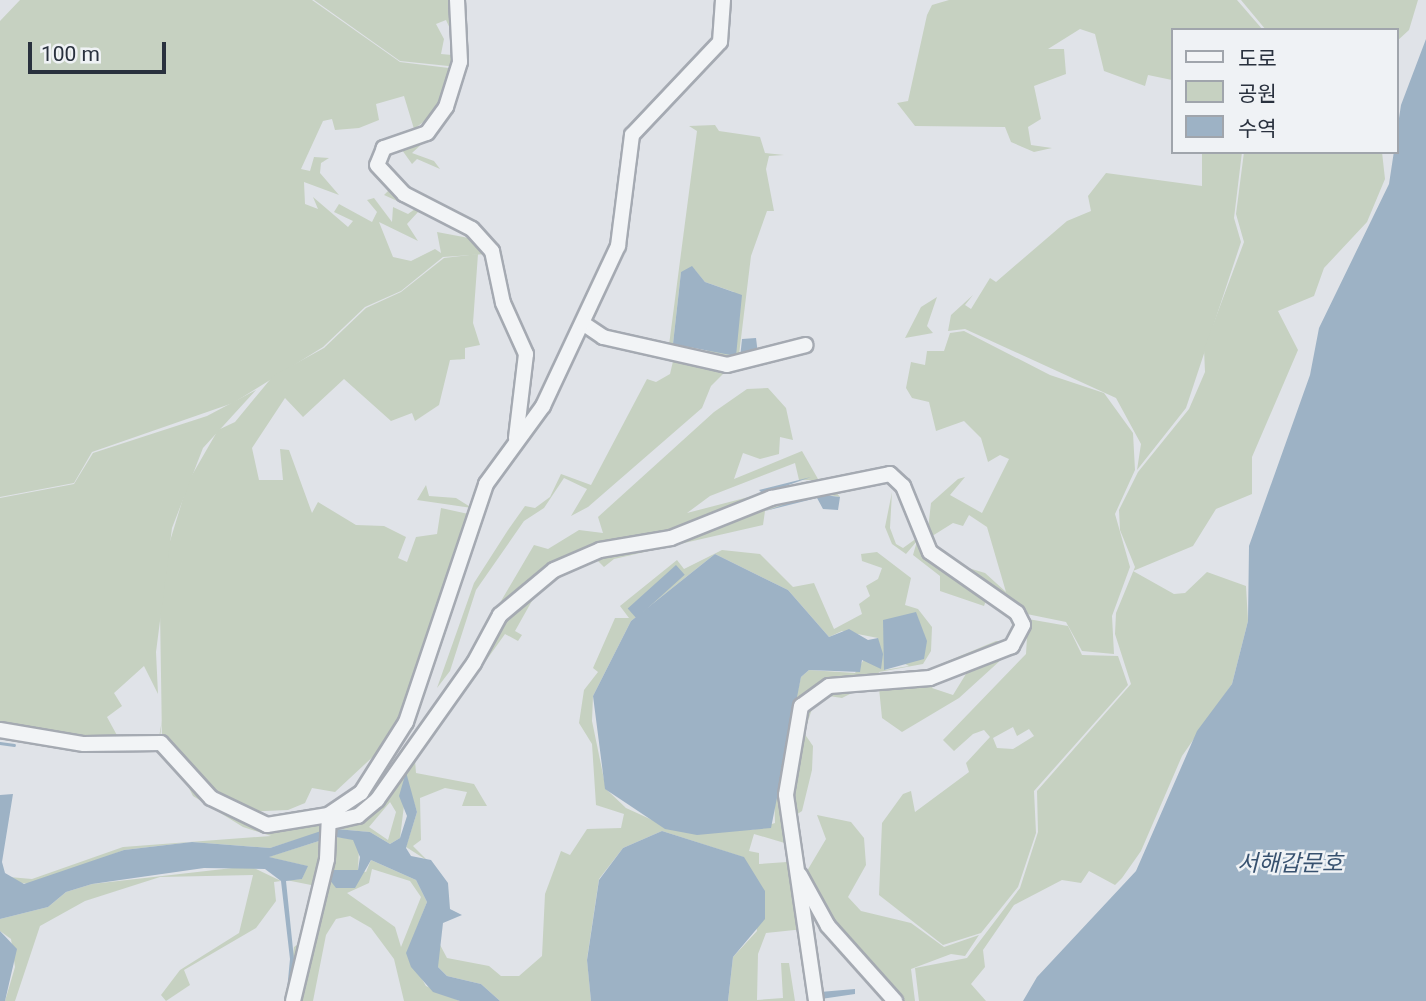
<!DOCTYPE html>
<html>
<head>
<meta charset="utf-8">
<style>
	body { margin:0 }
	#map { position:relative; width:1426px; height:1001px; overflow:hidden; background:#e0e3e8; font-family:Roboto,"Noto Sans KR",sans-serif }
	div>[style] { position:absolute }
	.green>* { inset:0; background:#c6d1c1 }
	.water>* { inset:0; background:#9db2c5; transform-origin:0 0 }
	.stream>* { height:2.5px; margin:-1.25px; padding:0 1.25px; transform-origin:1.25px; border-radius:1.25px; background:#9db2c5 }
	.roads { filter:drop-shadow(2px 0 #a5aab2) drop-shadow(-2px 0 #a5aab2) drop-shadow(0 2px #a5aab2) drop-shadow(0 -2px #a5aab2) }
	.minor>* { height:14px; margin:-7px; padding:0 7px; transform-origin:7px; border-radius:7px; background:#f2f4f6 }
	span { translate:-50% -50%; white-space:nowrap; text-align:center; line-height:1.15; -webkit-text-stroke:5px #eff2f5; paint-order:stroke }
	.water-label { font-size:23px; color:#37516f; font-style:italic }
	.legend { position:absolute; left:1171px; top:28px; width:228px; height:126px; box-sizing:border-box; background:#eff2f5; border:2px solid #a0a5ac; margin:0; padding:9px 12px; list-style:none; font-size:21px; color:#29313e }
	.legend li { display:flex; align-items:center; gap:14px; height:35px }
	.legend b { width:35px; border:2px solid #a0a5ac }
	.scale { position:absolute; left:28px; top:42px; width:138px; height:32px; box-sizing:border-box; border:4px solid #29313e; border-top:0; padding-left:9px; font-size:21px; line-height:24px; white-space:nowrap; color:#29313e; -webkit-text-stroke:5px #eff2f5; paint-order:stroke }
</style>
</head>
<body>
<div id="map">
	<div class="green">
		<i style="clip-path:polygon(evenodd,20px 0,312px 0,400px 62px,457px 69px,431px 127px,379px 147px,375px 161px,405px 196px,472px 231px,486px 254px,443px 257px,401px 291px,365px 307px,323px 347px,233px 403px,92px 452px,74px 483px,0 497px,0 21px,20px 0,454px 79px,430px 126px,378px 147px,373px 156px,389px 190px,384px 195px,415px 209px,408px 214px,393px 207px,392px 222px,374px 198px,367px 200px,377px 212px,372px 222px,339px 204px,334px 212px,353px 221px,348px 227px,313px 197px,318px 209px,305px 204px,304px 182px,339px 195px,320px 173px,321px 163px,329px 158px,314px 157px,310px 171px,301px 169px,323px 121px,332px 119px,335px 130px,359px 128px,379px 120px,376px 104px,404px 96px,414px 129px,430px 117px,454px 79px,20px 0,418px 212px,467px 232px,474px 239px,437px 232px,441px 253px,435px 249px,411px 261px,393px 257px,379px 222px,418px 241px,407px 224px,418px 212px)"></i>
		<i style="clip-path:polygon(evenodd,314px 0,455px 0,458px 67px,400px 61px,314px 0,446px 20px,452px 33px,452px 55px,441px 54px,444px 39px,436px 24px,446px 20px)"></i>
		<i style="clip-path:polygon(949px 0,1237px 0,1263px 30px,1172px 30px,1172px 80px,1148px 75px,1145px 86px,1104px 71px,1095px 34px,1080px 29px,1048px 49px,1064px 49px,1066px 74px,1034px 86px,1041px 119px,1028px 127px,1031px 145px,1052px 148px,1034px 152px,1011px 142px,1005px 127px,915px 126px,897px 103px,908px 101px,927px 15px,932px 5px)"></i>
		<i style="clip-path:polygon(1241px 0,1418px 0,1409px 30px,1396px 42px,1396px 30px,1266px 30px)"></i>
		<i style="clip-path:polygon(462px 42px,469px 62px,461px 87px,439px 128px,412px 153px,434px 161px,440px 169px,417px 159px,412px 164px,402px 150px,390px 152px,385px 166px,427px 201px,476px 224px,495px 248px,472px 226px,401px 189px,379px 161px,383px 151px,420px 140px,439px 122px,460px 75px)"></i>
		<i style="clip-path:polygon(evenodd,715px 125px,719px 131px,760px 137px,765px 153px,784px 155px,769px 156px,766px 169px,774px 211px,767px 211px,751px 256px,738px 363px,669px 345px,697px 131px,689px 126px,715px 125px,695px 270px,705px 282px,734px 292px,706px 352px,673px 344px,681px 272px,695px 270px)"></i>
		<i style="clip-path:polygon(1202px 152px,1242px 152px,1234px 218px,1241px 242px,1186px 408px,1137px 470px,1141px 444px,1116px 398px,965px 329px,948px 331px,951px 315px,973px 295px,965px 305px,971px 309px,990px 278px,996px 282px,1067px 221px,1091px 211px,1088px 196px,1106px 173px,1202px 186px)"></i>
		<i style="clip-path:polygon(1244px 152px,1382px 152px,1385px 179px,1367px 222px,1324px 268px,1314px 296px,1278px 311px,1298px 350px,1252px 457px,1252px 494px,1216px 509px,1193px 546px,1133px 571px,1174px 594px,1185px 593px,1207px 572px,1246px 586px,1248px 621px,1232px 684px,1182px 756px,1141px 851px,1122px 878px,1115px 885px,1089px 871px,1081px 883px,1062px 880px,1014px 905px,983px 950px,985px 967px,971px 984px,986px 1001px,919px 1001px,915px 968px,967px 958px,1020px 888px,1038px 832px,1037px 791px,1131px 684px,1115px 634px,1116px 613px,1135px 567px,1120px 530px,1119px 510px,1138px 472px,1189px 409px,1205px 372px,1204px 349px,1244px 242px,1236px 214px)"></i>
		<i style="clip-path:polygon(evenodd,478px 254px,473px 323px,480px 345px,465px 348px,465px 359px,450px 360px,439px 405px,415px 421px,412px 413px,391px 421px,344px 379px,303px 417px,285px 398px,252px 448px,259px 480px,283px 480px,280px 449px,289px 450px,312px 513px,318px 502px,356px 525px,384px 526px,406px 537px,398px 558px,407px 562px,416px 537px,437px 534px,441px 508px,473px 515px,404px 721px,368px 782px,342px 807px,324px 814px,281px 823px,247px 818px,204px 791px,162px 739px,160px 611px,167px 551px,188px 482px,218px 430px,235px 422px,273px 376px,324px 348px,366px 308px,401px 292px,444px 258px,478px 254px,393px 738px,367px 781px,341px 806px,281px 822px,240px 812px,288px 810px,305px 803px,312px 788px,335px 792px,393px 738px)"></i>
		<i style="clip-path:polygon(937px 297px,927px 326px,933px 333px,905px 338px,921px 307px)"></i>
		<i style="clip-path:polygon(evenodd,964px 331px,1050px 375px,1104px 393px,1133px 433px,1135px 470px,1115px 514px,1130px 567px,1112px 616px,1114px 654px,1082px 651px,1066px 622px,1017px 612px,944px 563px,920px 533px,928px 529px,931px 503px,958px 479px,965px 477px,950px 495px,982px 513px,1009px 459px,1000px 455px,988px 462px,981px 438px,964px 421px,936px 431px,929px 402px,912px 398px,906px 388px,911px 362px,925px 365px,927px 351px,944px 351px,950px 333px,964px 331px,969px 515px,987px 527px,1006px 592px,985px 573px,952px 563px,929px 538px,953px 523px,963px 526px,969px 515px)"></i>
		<i style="clip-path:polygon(674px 357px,678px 363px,728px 369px,711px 386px,702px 408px,588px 507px,571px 516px,587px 489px,564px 478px,544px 508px,524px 521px,476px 590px,450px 671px,437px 688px,474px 583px,508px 530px,525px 506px,535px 508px,550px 497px,561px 474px,591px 485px,647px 379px,656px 382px,670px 374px)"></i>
		<i style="clip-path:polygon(evenodd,768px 388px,786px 408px,793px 440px,780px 437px,779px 454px,760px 459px,743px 453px,734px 479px,802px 451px,818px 479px,884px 471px,562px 563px,494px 613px,534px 545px,548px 549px,579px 530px,603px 533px,598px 517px,714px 412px,747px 389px,768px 388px,795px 463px,799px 480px,814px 480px,687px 513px,710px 496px,795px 463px)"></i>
		<i style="clip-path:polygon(256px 390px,203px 448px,172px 528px,156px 652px,158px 694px,144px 666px,114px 693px,122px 706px,107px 717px,119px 739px,159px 737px,162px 720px,160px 738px,111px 742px,0 729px,0 498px,74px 484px,93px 453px,207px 416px)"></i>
		<i style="clip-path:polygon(426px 485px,429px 496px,456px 498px,472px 508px,417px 500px)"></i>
		<i style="clip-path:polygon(835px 491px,840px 497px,824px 494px,765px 511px,763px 525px,614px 559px,604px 567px,594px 557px,752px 507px)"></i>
		<i style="clip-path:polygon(892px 492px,890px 528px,896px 544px,903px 548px,917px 538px,1018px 624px,987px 598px,984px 606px,940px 591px,940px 576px,913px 555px,917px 541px,906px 554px,892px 544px,885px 527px)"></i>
		<i style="clip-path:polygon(evenodd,722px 550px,760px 554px,793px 587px,814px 583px,834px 629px,862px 614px,859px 604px,870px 596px,866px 586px,878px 579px,882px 568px,862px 561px,861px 554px,877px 552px,911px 578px,905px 605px,918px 609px,932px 627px,931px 651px,923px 664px,879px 672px,873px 684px,809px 693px,784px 770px,804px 929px,766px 933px,758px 954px,757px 1000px,783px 998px,781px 963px,789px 963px,795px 1001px,728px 1001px,733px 957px,757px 931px,743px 857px,662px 831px,623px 848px,599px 879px,587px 959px,591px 1001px,500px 1001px,481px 984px,447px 976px,438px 967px,438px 941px,447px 958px,489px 966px,501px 976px,519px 976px,542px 956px,545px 894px,561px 851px,570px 855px,587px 829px,621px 828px,624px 814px,596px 805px,592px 744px,579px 723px,584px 690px,598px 672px,593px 668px,615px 618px,629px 618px,620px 606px,677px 560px,684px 569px,722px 550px,715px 554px,788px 590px,829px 637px,842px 631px,878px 638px,855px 673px,809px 670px,801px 677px,774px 791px,775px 823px,752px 830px,661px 824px,626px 808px,606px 789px,592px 721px,593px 696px,631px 621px,715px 554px,722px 550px,886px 654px,909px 666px,884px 670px,886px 654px,722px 550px,754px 834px,788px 844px,787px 862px,759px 864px,759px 853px,749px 851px,754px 834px)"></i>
		<i style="clip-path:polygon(evenodd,528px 597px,533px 599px,515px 631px,522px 635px,518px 641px,505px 634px,415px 760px,416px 773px,474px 784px,487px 806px,462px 806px,467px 792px,445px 788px,420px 798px,421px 840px,413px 846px,428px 861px,406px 847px,417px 812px,407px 781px,400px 838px,390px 844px,370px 832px,336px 829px,336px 837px,353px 839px,359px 848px,358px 870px,366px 872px,371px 860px,416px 880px,427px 902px,407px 953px,426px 986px,460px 1001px,404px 1001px,394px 959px,371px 928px,350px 916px,336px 919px,326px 935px,313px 1001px,296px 1001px,333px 828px,362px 816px,493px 627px,528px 597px,390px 802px,396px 812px,388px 840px,369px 827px,390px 802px,528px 597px,372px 869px,410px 881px,421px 897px,401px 947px,395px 927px,347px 893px,369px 883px,372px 869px)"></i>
		<i style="clip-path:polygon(evenodd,1028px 619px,1068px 626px,1082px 655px,1118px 656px,1128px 685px,1034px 791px,1036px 833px,1018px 887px,981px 933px,943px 945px,879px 895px,882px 823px,903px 794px,911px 791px,915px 812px,969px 772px,966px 763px,990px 737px,984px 730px,973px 734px,954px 751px,943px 740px,1026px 654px,1028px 619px,1013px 727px,1017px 736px,1029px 729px,1034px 736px,1013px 749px,997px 748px,993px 738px,1013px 727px)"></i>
		<i style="clip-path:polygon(996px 641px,1012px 642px,915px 680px,924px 671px)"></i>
		<i style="clip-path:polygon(1003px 658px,959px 698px,902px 732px,882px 718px,879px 688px,943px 675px,932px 688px,953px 695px,969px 669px)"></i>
		<i style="clip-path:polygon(862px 688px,842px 698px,822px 695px,813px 706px,804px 733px,813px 746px,812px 770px,802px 811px,790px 819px,788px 770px,804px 706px,830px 689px)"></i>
		<i style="clip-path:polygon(0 732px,84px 746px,143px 742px,160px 745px,172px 754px,202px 794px,236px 816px,277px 827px,327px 818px,323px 867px,292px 1001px,286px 1001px,294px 947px,301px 942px,316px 886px,286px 880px,302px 879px,307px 866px,268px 857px,322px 840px,321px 832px,270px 848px,192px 842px,124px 850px,34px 884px,18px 883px,9px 877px,32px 879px,123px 847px,271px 836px,243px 827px,193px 796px,178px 766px,158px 747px,84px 749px)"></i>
		<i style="clip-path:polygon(817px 815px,851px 822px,864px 838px,866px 865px,848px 897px,861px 911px,911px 923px,944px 947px,979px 935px,965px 956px,951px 954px,911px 969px,915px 1001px,898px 1001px,833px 927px,804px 876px,826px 839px)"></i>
		<i style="clip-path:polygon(250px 866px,281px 881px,274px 882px,276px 901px,256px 928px,184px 970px,190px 985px,166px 1001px,161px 995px,180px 970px,239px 933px,253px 875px,160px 877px,85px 901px,40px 926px,15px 1001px,5px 1001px,15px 967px,11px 939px,0 931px,0 919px,48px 907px,66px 892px,92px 884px)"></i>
	</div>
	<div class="water">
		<i style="clip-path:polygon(1426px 39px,1426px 1001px,1023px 1001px,1037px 977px,1136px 871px,1197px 731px,1232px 684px,1248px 621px,1249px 546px,1310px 375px,1319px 328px,1389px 184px,1401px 105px)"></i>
		<i style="clip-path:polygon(692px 266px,705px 282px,742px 295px,736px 356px,673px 344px,681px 272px)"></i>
		<i style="clip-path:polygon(756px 338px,758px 354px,740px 358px,742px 339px)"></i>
		<i style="clip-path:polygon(811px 477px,763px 494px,759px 490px)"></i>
		<i style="clip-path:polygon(816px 494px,840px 497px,838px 510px,823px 509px,817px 498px,765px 511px)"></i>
		<i style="clip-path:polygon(715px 554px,788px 590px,829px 637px,849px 629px,868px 640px,878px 638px,883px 654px,881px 669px,862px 660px,860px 672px,809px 670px,801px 677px,771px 828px,697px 835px,665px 829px,605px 789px,593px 696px,631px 621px)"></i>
		<i style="left:676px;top:565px;width:13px;height:65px;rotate:48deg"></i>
		<i style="clip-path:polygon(916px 612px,927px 641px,924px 659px,884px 670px,883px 620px)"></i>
		<i style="clip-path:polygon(406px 772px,417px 812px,406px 848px,411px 856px,431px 860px,448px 883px,450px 909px,462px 915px,443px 923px,438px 967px,447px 976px,481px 984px,500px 1001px,460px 1001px,433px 992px,411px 967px,406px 953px,427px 902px,416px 880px,371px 860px,355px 888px,336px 888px,329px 879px,332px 870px,358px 870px,360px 857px,353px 840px,336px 837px,336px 829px,370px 832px,390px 844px,400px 838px,407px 816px,399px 796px)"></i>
		<i style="clip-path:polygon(13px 794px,2px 862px,5px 873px,24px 884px,124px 850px,192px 842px,270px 848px,321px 831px,322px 840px,269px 857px,308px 866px,302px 879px,286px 881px,294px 959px,286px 1001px,290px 959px,281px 881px,265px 869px,204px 868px,92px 884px,66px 892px,48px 907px,0 919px,0 795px)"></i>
		<i style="clip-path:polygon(662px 831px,744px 857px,765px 891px,765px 919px,733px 957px,728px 1001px,591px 1001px,587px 960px,599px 880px,623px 848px)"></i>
		<i style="clip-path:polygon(0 931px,17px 949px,5px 1001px,0 1001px)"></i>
		<i style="clip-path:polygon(855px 989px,855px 994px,821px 999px,820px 992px)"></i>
	</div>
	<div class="stream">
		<i style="left:0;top:743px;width:14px;rotate:8deg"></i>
	</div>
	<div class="roads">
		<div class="minor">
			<i style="left:457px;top:0;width:62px;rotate:87.2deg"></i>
			<i style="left:460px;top:62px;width:47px;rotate:107.3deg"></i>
			<i style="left:446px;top:107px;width:32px;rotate:126deg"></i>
			<i style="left:427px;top:133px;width:46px;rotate:160.8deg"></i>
			<i style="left:384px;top:148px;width:18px;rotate:112deg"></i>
			<i style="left:377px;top:165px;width:40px;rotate:47deg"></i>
			<i style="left:404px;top:194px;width:76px;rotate:27.2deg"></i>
			<i style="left:472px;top:229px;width:30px;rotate:48deg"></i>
			<i style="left:492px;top:251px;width:53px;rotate:78.1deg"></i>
			<i style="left:503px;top:303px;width:56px;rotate:65.7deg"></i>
			<i style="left:526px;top:354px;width:85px;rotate:96.8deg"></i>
			<i style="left:584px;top:324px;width:23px;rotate:34deg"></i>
			<i style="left:603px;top:337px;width:127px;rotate:12.7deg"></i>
			<i style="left:727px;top:365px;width:81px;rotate:-14.2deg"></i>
			<i style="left:0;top:730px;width:85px;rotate:9.5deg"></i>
			<i style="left:84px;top:744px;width:77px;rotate:-0.7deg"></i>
			<i style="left:161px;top:743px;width:74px;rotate:47.7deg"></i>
			<i style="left:211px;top:798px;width:62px;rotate:25.7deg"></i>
			<i style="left:267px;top:825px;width:62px;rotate:-9.3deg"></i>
			<i style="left:328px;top:815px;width:40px;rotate:-34deg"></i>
			<i style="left:361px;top:793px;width:84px;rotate:-57.6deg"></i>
			<i style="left:406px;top:722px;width:251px;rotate:-71.4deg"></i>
			<i style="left:486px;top:484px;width:97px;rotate:-53.8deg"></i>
			<i style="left:543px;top:406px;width:177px;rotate:-64.9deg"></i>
			<i style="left:618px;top:246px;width:112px;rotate:-82.8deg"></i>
			<i style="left:632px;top:135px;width:128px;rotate:-46.6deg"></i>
			<i style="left:720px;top:42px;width:42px;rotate:-85.9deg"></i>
			<i style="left:331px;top:822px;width:28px;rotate:-13deg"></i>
			<i style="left:358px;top:816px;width:25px;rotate:-40deg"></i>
			<i style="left:377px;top:800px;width:168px;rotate:-54.7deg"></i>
			<i style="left:474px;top:663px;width:55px;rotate:-61.6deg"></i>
			<i style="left:500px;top:615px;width:70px;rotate:-39.8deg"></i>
			<i style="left:554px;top:570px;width:50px;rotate:-23.5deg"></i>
			<i style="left:600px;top:550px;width:72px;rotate:-9.6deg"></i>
			<i style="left:671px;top:538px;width:108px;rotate:-21.8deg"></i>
			<i style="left:771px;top:498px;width:121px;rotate:-11.4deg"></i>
			<i style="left:890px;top:474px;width:18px;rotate:43deg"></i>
			<i style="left:903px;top:486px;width:71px;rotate:67.8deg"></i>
			<i style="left:930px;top:552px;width:106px;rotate:35deg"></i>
			<i style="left:1017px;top:613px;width:13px;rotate:63deg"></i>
			<i style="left:1023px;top:625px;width:24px;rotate:118deg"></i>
			<i style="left:1012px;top:646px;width:88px;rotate:158.7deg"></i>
			<i style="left:930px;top:678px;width:101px;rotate:175.5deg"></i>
			<i style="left:829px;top:686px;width:34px;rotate:144deg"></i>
			<i style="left:801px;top:706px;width:90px;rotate:99.6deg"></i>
			<i style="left:786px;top:795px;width:208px;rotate:81.7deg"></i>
			<i style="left:800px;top:875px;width:58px;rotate:61.2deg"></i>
			<i style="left:828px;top:926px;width:101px;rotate:48.2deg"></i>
			<i style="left:293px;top:1001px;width:146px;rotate:-76.5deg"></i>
			<i style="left:327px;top:859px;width:44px;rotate:-87.4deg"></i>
		</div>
	</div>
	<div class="water-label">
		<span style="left:1290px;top:864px">서해갑문호</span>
	</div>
	<ul class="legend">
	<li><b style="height:9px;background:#f2f4f6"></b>도로</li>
	<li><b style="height:19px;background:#c6d1c1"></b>공원</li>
	<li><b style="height:19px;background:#9db2c5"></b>수역</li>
	</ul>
	<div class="scale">100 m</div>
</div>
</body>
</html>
